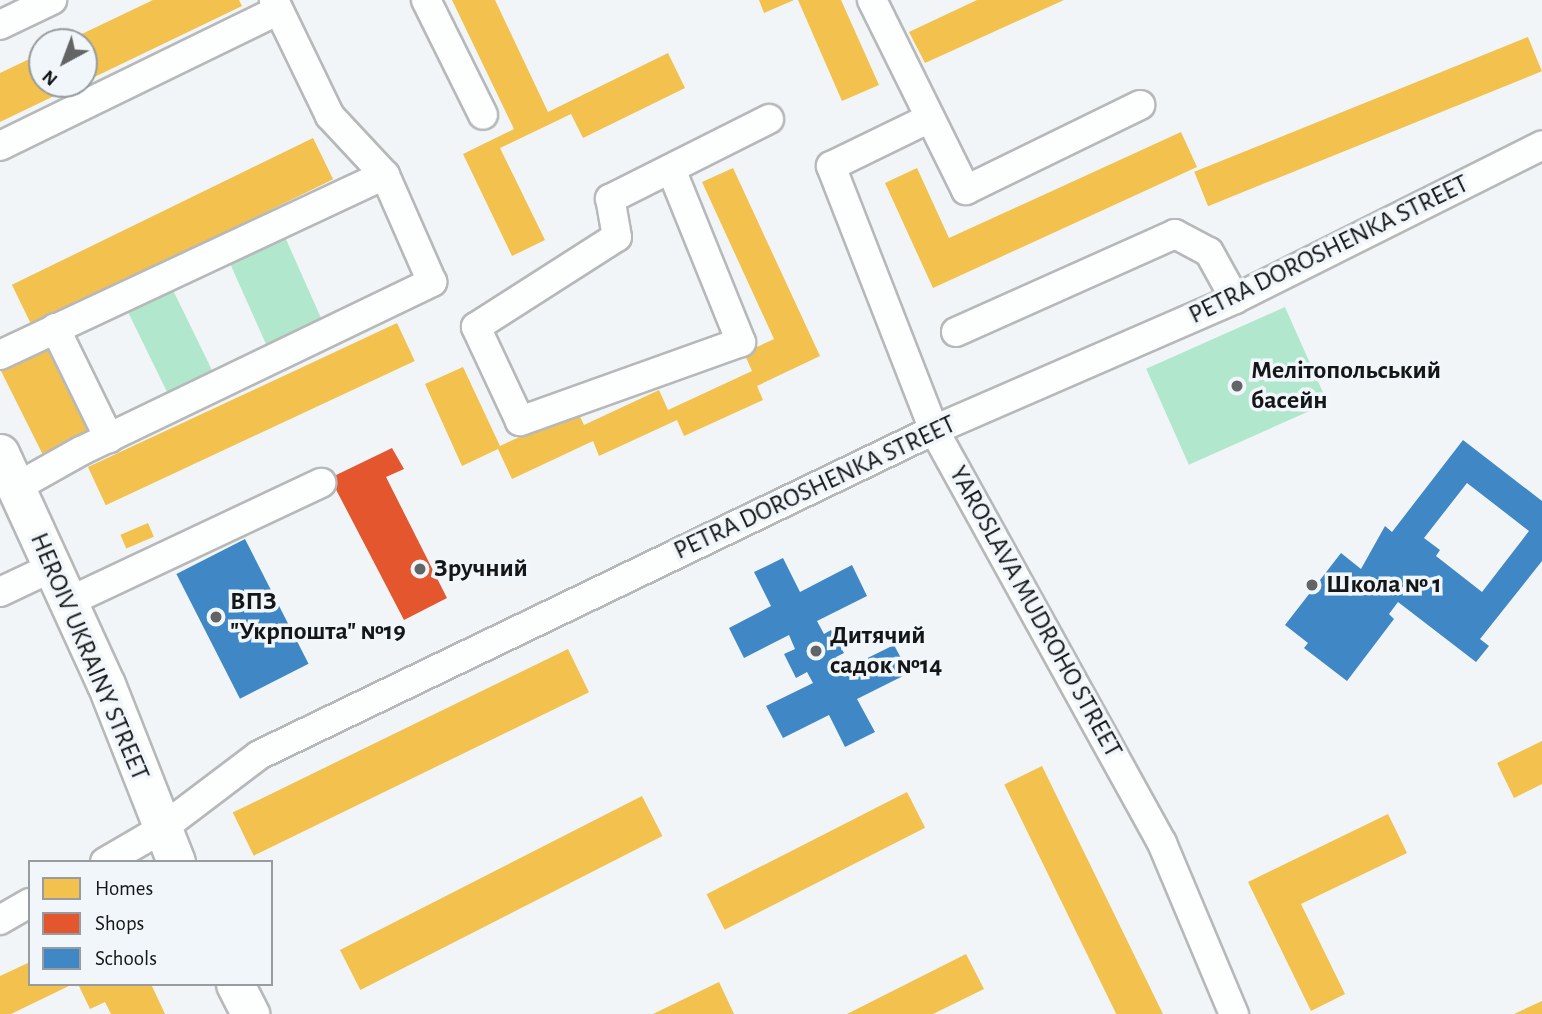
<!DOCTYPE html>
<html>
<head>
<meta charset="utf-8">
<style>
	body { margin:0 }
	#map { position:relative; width:1542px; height:1014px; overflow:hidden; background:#f2f5f7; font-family:"Alegreya Sans",sans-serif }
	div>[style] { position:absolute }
	.green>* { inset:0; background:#b1e8cd; transform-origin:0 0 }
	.homes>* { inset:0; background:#f2c14e; transform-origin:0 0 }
	.shops>* { inset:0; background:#e4572e }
	.schools>* { inset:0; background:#3f88c5; transform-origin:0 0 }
	.roads { filter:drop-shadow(2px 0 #b6b8b9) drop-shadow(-2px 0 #b6b8b9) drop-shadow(0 2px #b6b8b9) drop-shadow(0 -2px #b6b8b9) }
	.minor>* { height:28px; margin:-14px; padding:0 14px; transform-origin:14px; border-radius:14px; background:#fdfefe }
	.major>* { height:37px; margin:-18.5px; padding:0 18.5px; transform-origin:18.5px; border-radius:18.5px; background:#fdfefe }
	.dots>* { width:19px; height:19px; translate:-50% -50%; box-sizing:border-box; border:4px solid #f0f6f9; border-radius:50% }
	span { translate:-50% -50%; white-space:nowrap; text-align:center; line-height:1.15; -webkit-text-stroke:7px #f0f6f9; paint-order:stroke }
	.street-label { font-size:26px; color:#141617 }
	.poi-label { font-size:26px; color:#141617; font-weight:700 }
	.left { translate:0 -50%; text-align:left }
	.legend { position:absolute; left:28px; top:860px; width:245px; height:126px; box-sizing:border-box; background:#f0f6f9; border:2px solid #989c9f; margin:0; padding:9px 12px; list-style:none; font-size:21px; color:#141617 }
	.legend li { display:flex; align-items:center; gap:14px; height:35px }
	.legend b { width:35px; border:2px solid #989c9f }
	.north { position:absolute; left:28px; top:28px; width:70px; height:70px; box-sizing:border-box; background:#f0f6f9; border:2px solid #989c9f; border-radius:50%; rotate:221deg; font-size:19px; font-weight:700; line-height:28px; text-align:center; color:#141617 }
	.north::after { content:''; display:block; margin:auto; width:24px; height:32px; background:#626465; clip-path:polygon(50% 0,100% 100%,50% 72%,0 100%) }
</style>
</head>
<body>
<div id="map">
	<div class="green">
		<i style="left:281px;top:228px;width:110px;height:61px;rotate:66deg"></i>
		<i style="left:170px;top:284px;width:103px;height:50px;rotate:64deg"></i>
		<i style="left:1285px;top:307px;width:105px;height:152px;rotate:66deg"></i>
	</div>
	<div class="homes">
		<i style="clip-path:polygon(153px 0,239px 0,242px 6px,84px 82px,84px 42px,65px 42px)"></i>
		<i style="clip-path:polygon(452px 0,495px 0,548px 112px,668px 53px,685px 88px,583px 138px,571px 114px,500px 148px,545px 240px,512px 256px,463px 154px,514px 129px)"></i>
		<i style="clip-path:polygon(759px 0,794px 0,764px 13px)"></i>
		<i style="clip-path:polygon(798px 0,841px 0,879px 85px,842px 101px)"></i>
		<i style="clip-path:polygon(977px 0,1064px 0,925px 63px,909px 32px)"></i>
		<i style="left:1528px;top:37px;width:37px;height:360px;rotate:68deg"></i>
		<i style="clip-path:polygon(42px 53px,42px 84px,79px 84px,0 122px,0 73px)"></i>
		<i style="clip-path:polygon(1181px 132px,1197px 167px,933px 288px,885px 183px,917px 168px,949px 238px)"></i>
		<i style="left:313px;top:138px;width:46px;height:335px;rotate:64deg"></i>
		<i style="clip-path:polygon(733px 168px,820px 356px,757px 386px,763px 400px,684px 436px,677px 420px,599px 456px,593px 441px,512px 479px,498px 449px,462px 466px,425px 384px,463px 367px,500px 446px,577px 410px,584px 425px,659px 390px,668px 410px,752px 371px,744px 353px,774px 339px,702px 182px)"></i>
		<i style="left:397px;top:323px;width:42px;height:341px;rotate:65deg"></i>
		<i style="clip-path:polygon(54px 341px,96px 417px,83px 442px,46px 461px,0 369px)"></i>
		<i style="left:148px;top:523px;width:15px;height:30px;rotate:67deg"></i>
		<i style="left:568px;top:649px;width:48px;height:373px;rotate:64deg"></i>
		<i style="clip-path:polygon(1542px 741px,1542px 784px,1514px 798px,1497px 763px)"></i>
		<i style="left:1042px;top:766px;width:276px;height:42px;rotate:64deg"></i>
		<i style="left:907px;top:792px;width:40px;height:225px;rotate:63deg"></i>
		<i style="left:642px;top:796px;width:45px;height:339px;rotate:63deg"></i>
		<i style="clip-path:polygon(1388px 814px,1407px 853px,1301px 904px,1345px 994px,1311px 1011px,1248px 882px)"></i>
		<i style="clip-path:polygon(966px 954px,984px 989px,933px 1014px,847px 1014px)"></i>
		<i style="clip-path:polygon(30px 962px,30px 984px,73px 984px,11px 1014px,0 1014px,0 976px)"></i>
		<i style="clip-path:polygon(719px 982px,734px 1014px,653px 1014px)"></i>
		<i style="clip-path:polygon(78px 984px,151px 984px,165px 1014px,111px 1014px,105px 1002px,90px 1009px)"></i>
		<i style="clip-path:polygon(1542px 1001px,1542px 1014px,1514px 1014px)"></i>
	</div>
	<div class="shops">
		<i style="clip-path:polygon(392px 448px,404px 469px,386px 477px,447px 598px,404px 620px,330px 478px)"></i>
	</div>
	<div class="schools">
		<i style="clip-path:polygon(evenodd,1463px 440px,1542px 501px,1542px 561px,1480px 639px,1489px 646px,1476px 662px,1398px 602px,1389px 614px,1394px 619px,1347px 681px,1304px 648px,1308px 643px,1285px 625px,1341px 553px,1361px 569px,1385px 526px,1392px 532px,1463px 440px,1467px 483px,1529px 531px,1482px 592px,1436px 556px,1440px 550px,1424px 538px,1467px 483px)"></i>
		<i style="left:245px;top:539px;width:140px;height:77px;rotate:63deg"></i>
		<i style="clip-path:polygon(783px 558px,800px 592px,852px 565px,867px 596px,817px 621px,824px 634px,831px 630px,844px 653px,836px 657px,843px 670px,894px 645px,909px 673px,857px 699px,875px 732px,845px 747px,829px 715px,783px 738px,766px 706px,813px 683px,807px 672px,796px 678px,784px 654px,795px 649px,789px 635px,744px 658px,729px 628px,771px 606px,754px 572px)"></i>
	</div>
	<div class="roads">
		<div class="minor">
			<i style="left:426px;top:0;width:128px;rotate:63.6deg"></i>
			<i style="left:872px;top:0;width:212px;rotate:63.7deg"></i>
			<i style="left:966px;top:190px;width:194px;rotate:-26deg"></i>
			<i style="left:0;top:25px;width:58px;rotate:-25.7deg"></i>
			<i style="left:930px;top:118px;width:110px;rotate:154.1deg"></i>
			<i style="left:831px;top:166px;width:283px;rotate:68.7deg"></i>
			<i style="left:934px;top:430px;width:472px;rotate:61.1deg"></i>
			<i style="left:1162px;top:843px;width:186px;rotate:67.2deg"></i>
			<i style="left:0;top:146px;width:310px;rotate:-26deg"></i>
			<i style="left:671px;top:169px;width:187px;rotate:68deg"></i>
			<i style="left:741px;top:342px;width:235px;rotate:160.3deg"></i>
			<i style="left:520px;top:421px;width:104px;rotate:-115.1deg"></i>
			<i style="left:476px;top:327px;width:167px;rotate:-32.6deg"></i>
			<i style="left:617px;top:237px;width:39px;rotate:-100deg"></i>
			<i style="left:610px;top:199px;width:178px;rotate:-26.7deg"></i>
			<i style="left:55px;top:328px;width:123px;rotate:63.9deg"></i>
			<i style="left:956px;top:332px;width:240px;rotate:-24.1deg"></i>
			<i style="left:1175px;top:234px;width:38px;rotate:28deg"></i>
			<i style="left:1209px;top:252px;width:54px;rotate:61deg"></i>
			<i style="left:0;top:355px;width:425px;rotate:-25.1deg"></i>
			<i style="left:15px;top:488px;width:76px;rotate:-29.3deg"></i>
			<i style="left:81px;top:451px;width:390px;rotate:-25.7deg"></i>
			<i style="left:432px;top:282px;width:117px;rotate:-113.7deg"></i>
			<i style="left:385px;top:175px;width:81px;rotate:-133deg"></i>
			<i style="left:330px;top:116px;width:129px;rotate:-115.8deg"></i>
			<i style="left:0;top:592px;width:59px;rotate:-25.3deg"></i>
			<i style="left:68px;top:602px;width:280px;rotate:-25.2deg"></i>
			<i style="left:105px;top:862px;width:64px;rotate:-30.2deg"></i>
			<i style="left:160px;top:830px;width:124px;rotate:-37.1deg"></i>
			<i style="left:259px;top:755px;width:749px;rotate:-25.71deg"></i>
			<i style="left:934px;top:430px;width:328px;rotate:-23.5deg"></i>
			<i style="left:1235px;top:299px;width:343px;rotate:-26.6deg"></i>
			<i style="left:0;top:920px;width:34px;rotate:-30deg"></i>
		</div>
		<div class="major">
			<i style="left:0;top:453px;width:254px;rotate:65.4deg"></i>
			<i style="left:106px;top:684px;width:191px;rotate:68.5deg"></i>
			<i style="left:235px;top:984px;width:34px;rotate:63deg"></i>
		</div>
	</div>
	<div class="dots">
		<i style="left:1237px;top:386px;background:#626465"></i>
		<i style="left:420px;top:569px;background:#626465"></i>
		<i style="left:1312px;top:585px;background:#626465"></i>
		<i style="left:216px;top:617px;background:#626465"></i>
		<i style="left:816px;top:651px;background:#626465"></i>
	</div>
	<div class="street-label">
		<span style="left:1329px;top:250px;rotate:-26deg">PETRA DOROSHENKA STREET</span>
		<span style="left:815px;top:488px;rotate:-25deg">PETRA DOROSHENKA STREET</span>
		<span style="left:1035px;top:612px;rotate:61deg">YAROSLAVA MUDROHO STREET</span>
		<span style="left:89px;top:657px;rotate:67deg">HEROIV UKRAINY STREET</span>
	</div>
	<div class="poi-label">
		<span class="left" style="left:1251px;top:386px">Мелітопольський<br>басейн</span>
		<span class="left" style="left:434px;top:569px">Зручний</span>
		<span class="left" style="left:1326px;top:585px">Школа № 1</span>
		<span class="left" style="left:230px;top:617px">ВПЗ<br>"Укрпошта" №19</span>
		<span class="left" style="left:830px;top:651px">Дитячий<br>садок №14</span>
	</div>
	<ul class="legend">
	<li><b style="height:19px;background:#f2c14e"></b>Homes</li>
	<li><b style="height:19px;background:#e4572e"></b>Shops</li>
	<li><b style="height:19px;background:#3f88c5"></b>Schools</li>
	</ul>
	<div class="north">N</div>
</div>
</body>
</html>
